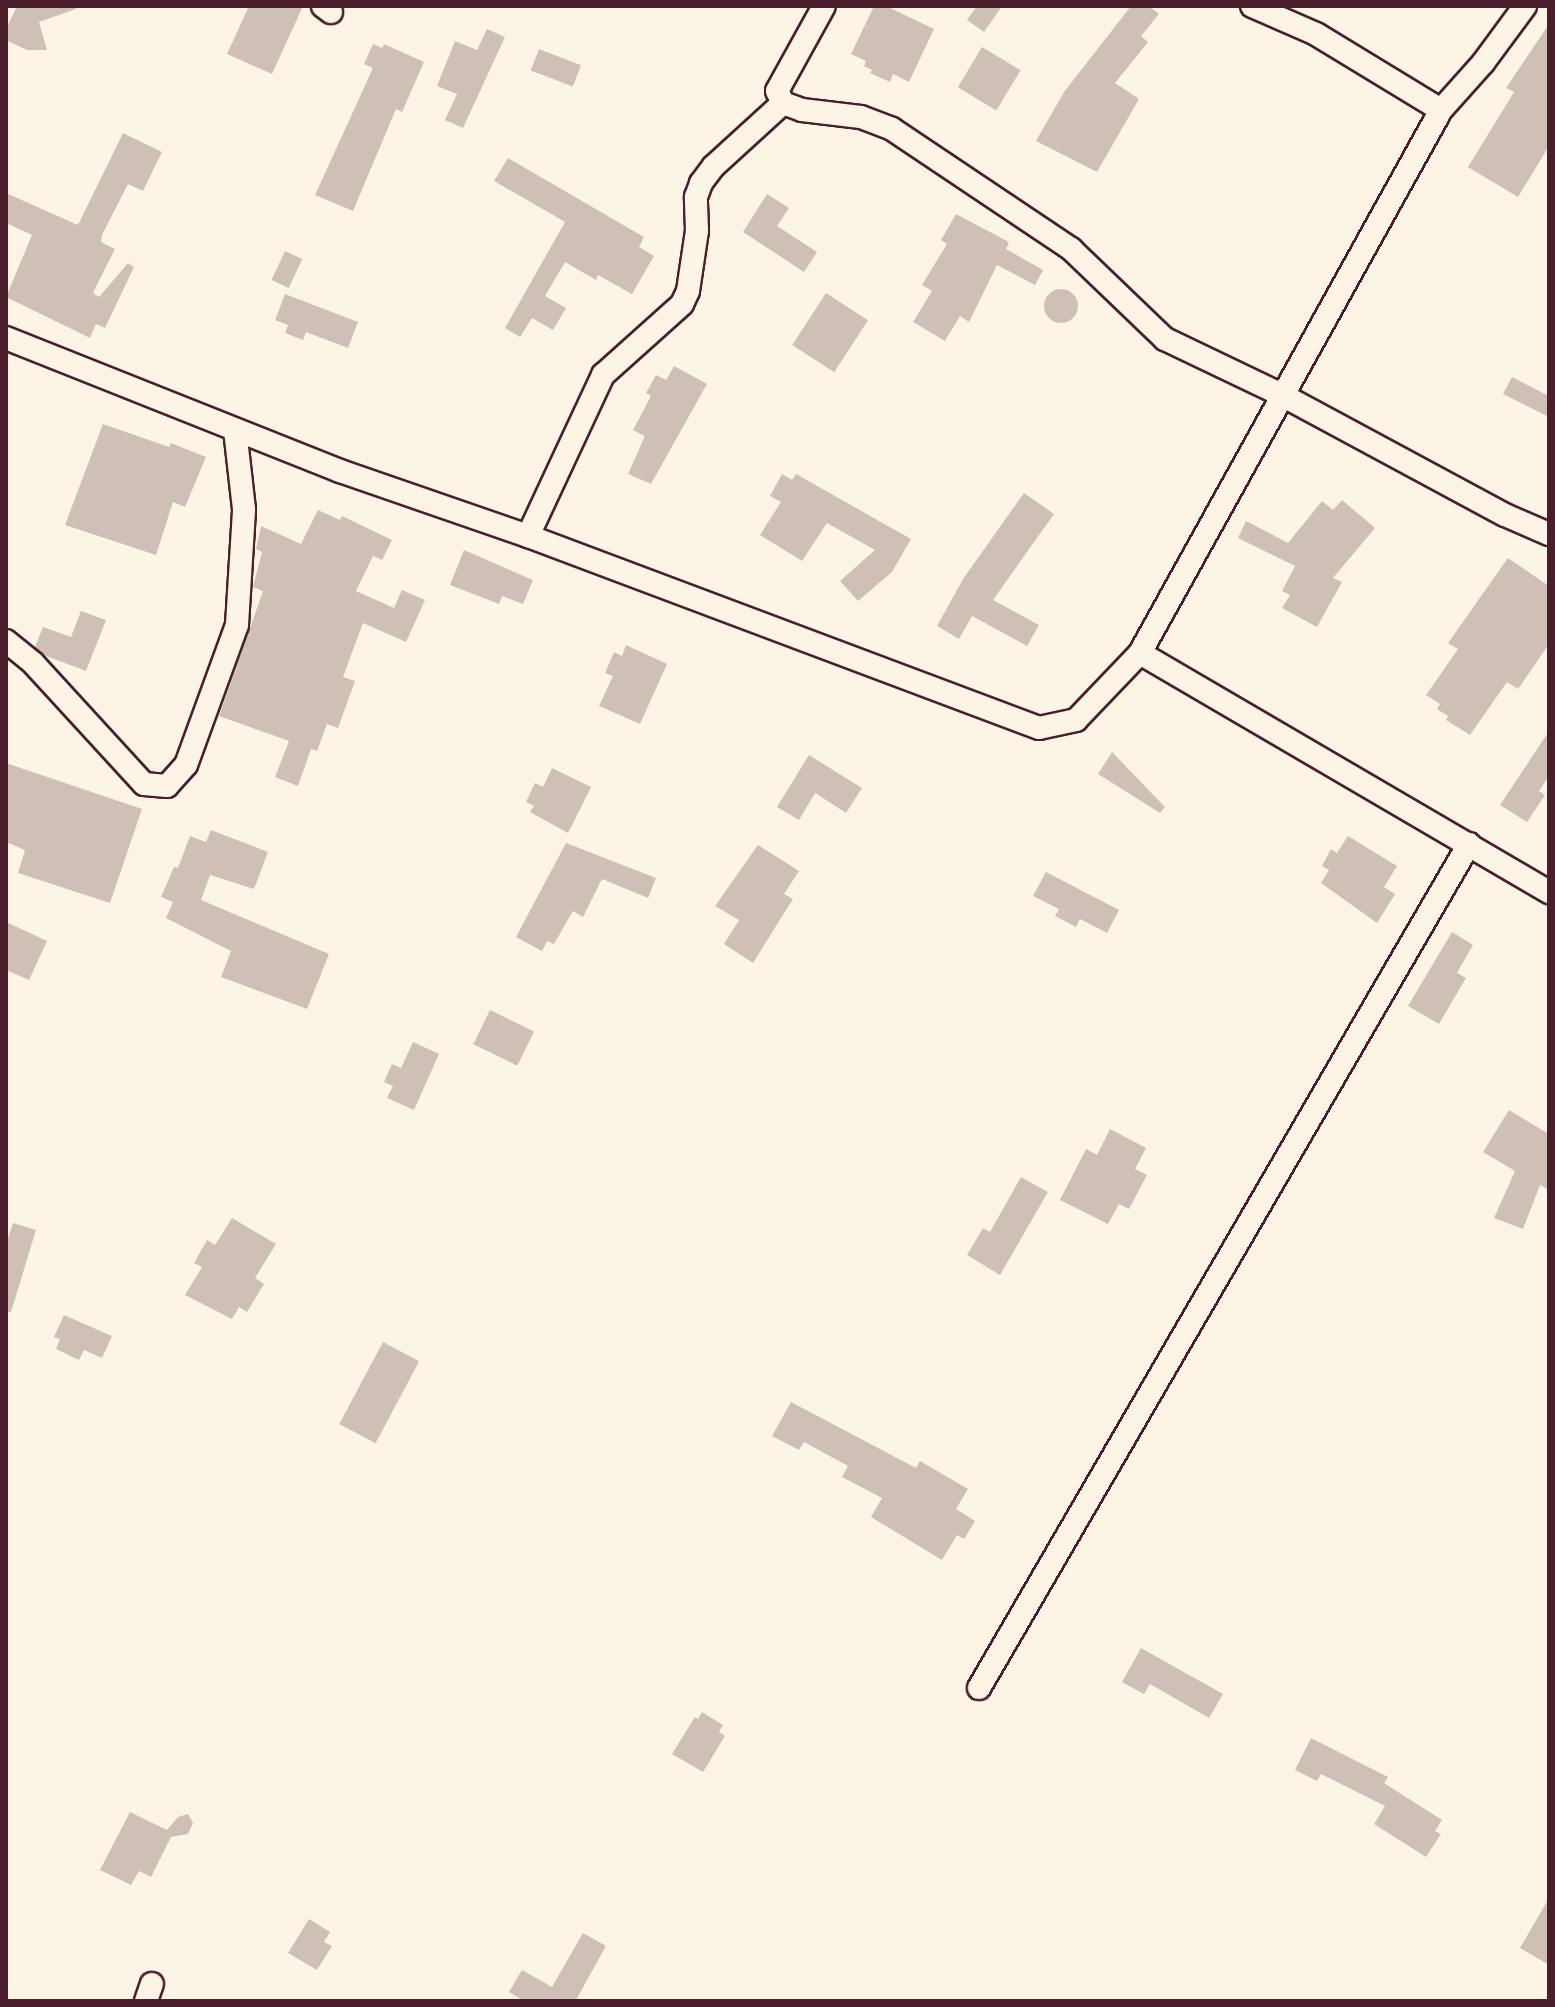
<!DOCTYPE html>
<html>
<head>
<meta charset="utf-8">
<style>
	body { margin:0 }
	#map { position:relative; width:1555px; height:2007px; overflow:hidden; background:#fcf5e5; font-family:"Gochi Hand",sans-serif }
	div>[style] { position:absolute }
	.building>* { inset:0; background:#cfc0b7; transform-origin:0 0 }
	.round { border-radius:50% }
	.roads { filter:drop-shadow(2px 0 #4a1f2b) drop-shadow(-2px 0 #4a1f2b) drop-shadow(0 2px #4a1f2b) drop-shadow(0 -2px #4a1f2b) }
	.street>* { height:22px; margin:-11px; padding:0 11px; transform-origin:11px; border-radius:11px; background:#fcf5e5 }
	span { translate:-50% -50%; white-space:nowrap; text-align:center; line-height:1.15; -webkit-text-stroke:6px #fcf5e5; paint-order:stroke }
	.frame { position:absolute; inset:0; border:8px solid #4a1f2b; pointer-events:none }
</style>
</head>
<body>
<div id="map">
	<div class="building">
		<i style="clip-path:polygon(17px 6px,75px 6px,76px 9px,39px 22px,47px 50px,27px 50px,6px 40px,6px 29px)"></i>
		<i style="clip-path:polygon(249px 6px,303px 6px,272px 74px,227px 54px)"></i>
		<i style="clip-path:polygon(874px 6px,886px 6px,934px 29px,909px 82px,893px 74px,890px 82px,870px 73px,872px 70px,864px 66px,866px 61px,851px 54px)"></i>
		<i style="clip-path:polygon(977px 6px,1002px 6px,984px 32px,967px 20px)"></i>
		<i style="clip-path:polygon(1131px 6px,1149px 6px,1159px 14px,1141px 36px,1148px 42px,1115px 83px,1139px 99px,1097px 172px,1036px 141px,1064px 92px)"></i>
		<i style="clip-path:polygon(1549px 24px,1549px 146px,1518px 197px,1468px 167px,1514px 92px,1506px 88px)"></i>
		<i style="clip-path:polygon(487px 29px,505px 37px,463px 128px,445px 120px,457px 94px,437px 86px,455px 41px,477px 50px)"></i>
		<i style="clip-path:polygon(373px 44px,382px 48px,384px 44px,424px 62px,402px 112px,396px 109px,353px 211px,315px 195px,373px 68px,364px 64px)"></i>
		<i style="left:982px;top:47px;width:45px;height:47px;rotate:31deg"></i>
		<i style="left:539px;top:49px;width:45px;height:23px;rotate:21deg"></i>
		<i style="clip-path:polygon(123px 133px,162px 152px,143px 191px,128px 184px,102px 235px,101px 242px,115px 249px,93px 293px,99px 297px,128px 263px,134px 267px,105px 328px,96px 324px,90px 338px,6px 297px,32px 235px,6px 223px,6px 193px,78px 225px)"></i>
		<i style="clip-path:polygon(508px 158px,644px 237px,639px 247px,654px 256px,632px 294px,598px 275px,596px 280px,565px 262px,545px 296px,566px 308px,553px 330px,532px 318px,520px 337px,505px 328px,565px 222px,494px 181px)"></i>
		<i style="clip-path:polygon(767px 194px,789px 208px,777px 226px,817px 252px,804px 272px,743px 232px)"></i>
		<i style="clip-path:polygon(956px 214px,1009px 242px,1006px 249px,1043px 270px,1035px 285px,997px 265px,969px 322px,960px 316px,945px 341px,913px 322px,932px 291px,922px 285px,947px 244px,941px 240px)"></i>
		<i style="left:285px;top:251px;width:19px;height:32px;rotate:25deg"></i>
		<i class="round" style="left:1044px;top:289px;width:34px;height:34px"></i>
		<i style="left:826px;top:293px;width:50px;height:62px;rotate:33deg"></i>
		<i style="clip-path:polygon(285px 294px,358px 322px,348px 348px,306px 332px,303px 340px,285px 333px,288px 325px,275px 320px)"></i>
		<i style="clip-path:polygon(674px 366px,707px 384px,651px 484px,628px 474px,645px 436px,633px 430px,651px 396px,646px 393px,656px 375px,666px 380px)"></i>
		<i style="clip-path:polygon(1512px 377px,1549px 396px,1549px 417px,1503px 394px)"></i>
		<i style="clip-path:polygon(103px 424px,169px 447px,171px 443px,206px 457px,185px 507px,173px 502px,156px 555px,65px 525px)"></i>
		<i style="clip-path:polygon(782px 474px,792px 480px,796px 474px,911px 539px,892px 572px,858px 601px,840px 581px,875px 550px,827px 523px,802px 561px,760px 535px,781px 502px,770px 496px)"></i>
		<i style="clip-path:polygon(1024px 493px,1054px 514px,993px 600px,1039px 625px,1027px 646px,972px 616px,959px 639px,937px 626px,963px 579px)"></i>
		<i style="clip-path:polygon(1342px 500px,1375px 528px,1333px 578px,1342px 582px,1317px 627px,1282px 608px,1290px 595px,1282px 591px,1295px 566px,1238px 538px,1246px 521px,1288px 543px,1322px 501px,1333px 510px)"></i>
		<i style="clip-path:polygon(318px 510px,340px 520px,342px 516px,392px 540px,382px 560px,373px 556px,356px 591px,394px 608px,402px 590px,425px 600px,406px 642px,363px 623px,343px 677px,355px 681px,338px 728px,327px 724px,317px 751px,311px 749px,298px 786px,275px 777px,289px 741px,219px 716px,263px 591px,253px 587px,262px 552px,256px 549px,261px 526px,301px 544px)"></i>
		<i style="clip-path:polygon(464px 550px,533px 580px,523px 604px,502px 596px,499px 604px,450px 585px)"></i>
		<i style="clip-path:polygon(1508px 558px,1549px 586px,1549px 644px,1518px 689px,1507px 682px,1470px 735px,1446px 720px,1448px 716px,1437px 709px,1440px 704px,1426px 695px,1458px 649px,1448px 643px)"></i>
		<i style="clip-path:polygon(81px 611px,106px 620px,86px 671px,46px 656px,35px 647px,43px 627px,71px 637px)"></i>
		<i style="clip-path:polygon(626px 645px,667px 664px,640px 724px,599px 706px,613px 676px,605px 673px,614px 652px,622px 656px)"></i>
		<i style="clip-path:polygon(1549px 731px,1549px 776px,1539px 791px,1545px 795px,1527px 822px,1500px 805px)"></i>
		<i style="clip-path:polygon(1112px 752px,1165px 807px,1160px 813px,1098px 774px)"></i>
		<i style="clip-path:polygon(809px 755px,862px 788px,846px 813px,815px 793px,799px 820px,777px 807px)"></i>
		<i style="clip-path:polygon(6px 763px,142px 809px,110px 903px,18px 873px,25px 850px,6px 842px)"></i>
		<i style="clip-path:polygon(552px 768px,591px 787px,568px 833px,530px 812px,534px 806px,526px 802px,535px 783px,543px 787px)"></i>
		<i style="clip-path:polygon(211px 830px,268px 852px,254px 889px,210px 875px,201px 900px,329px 954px,307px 1009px,221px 977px,231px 951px,166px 918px,173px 902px,161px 897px,174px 867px,178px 868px,190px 836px,206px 842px)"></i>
		<i style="clip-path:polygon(1348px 836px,1397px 866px,1384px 887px,1395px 894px,1377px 923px,1321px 883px,1329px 870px,1322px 866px,1331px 849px,1337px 853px)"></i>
		<i style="clip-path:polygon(566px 843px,656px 878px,648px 898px,602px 879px,583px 917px,573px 911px,554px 944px,547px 941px,542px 951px,516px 937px)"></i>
		<i style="clip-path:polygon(758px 845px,799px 871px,784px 894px,793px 899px,753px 963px,724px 944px,739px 920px,715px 906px)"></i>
		<i style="clip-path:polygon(1046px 872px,1119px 910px,1107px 933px,1080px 919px,1076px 927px,1055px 916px,1059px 909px,1033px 896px)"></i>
		<i style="clip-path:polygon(6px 922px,47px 941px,29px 980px,6px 970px)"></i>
		<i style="clip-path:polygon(1452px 932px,1473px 945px,1457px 973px,1466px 978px,1439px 1024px,1408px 1006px)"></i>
		<i style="left:490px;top:1010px;width:49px;height:38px;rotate:26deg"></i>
		<i style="clip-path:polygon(413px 1042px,439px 1054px,414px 1110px,387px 1098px,393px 1086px,384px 1082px,392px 1064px,401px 1068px)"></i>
		<i style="clip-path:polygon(1509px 1110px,1549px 1134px,1549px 1190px,1540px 1185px,1523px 1229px,1494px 1218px,1515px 1171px,1483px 1152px)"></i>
		<i style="clip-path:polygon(1110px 1129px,1146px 1148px,1135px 1169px,1147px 1175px,1129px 1209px,1119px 1204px,1108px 1224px,1060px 1200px,1086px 1149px,1097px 1155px)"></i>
		<i style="clip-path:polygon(1021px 1177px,1048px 1192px,1000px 1275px,967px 1255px,983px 1228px,990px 1232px)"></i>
		<i style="clip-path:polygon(232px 1218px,276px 1244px,255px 1278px,264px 1284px,247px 1312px,239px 1307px,232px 1319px,185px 1295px,202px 1267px,194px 1263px,207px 1240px,215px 1245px)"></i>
		<i style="clip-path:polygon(13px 1223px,36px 1230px,11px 1312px,6px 1312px,6px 1244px)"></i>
		<i style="clip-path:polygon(64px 1315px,112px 1336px,102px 1358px,84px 1350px,79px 1360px,56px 1349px,60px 1339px,54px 1337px)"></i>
		<i style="left:383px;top:1342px;width:41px;height:93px;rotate:28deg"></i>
		<i style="clip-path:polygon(791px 1402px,916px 1468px,920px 1461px,968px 1489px,956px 1509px,975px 1521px,964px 1539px,957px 1535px,942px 1560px,871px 1517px,882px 1498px,842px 1477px,848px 1466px,804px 1442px,799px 1450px,772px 1436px)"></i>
		<i style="clip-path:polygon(1141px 1648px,1223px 1694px,1209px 1718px,1150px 1684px,1144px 1694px,1122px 1682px)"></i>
		<i style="clip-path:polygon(702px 1712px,723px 1725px,719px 1732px,725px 1736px,703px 1772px,672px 1754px,695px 1717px,698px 1719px)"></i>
		<i style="clip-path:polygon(1311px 1738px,1388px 1777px,1384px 1783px,1442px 1820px,1435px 1831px,1441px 1834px,1426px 1857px,1374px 1824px,1385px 1806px,1321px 1774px,1317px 1781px,1295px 1770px)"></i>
		<i style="clip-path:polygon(130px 1812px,167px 1830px,178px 1817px,188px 1814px,193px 1823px,188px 1834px,171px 1837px,151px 1877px,139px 1871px,131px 1885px,100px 1870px)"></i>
		<i style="clip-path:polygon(1549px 1898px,1549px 1965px,1520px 1948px)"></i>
		<i style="clip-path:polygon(309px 1919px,330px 1932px,324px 1942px,332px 1946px,317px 1970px,288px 1953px)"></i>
		<i style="clip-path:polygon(583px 1933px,606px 1946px,576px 2000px,578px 2001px,524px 2001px,509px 1992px,522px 1970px,552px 1987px)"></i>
	</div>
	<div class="roads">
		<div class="street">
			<i style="left:323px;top:6px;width:10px;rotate:37deg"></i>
			<i style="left:824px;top:6px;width:97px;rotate:118.9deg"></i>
			<i style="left:777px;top:91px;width:13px;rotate:63deg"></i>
			<i style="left:783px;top:103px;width:20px;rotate:20deg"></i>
			<i style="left:802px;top:110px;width:59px;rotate:6.8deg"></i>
			<i style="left:861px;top:117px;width:33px;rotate:21deg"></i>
			<i style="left:892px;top:129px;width:216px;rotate:33.8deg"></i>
			<i style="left:1071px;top:249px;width:130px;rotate:43.8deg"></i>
			<i style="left:1165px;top:339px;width:130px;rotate:25.6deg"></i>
			<i style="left:1282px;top:395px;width:253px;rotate:28.3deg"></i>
			<i style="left:1505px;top:515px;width:48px;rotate:23.4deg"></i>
			<i style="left:1252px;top:6px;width:70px;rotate:23.6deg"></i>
			<i style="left:1316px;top:34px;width:146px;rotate:31.3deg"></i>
			<i style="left:6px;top:338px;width:360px;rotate:21.7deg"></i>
			<i style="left:340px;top:471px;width:199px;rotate:19.1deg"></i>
			<i style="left:528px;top:536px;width:546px;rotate:20.59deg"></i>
			<i style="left:1039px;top:728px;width:38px;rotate:-12deg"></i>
			<i style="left:1076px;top:720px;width:93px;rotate:-46.3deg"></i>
			<i style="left:1140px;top:653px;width:621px;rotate:-61deg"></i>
			<i style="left:1441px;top:110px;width:63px;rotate:-48.2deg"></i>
			<i style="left:1483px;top:63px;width:71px;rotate:-53.6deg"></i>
			<i style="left:528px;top:536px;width:178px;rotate:-65deg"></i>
			<i style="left:603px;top:375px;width:106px;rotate:-41.9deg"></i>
			<i style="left:682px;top:304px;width:14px;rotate:-65deg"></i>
			<i style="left:688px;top:291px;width:61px;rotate:-81.5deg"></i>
			<i style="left:697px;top:231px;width:34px;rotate:-92deg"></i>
			<i style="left:696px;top:197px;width:15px;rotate:-70deg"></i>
			<i style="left:701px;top:183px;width:21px;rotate:-53deg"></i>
			<i style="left:714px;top:166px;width:93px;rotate:-42.4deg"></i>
			<i style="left:6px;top:641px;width:35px;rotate:39deg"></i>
			<i style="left:33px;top:663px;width:164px;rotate:47.5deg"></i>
			<i style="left:144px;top:784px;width:23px;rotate:5deg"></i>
			<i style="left:167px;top:786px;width:28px;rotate:-48deg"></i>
			<i style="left:186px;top:765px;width:149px;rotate:-70deg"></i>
			<i style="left:237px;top:625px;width:116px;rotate:-86.5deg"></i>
			<i style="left:244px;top:509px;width:80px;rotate:-96.5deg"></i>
			<i style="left:1140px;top:653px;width:474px;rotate:30.3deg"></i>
			<i style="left:979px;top:1688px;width:976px;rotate:-59.86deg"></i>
			<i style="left:146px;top:2001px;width:18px;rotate:-71deg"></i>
		</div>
	</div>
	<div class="frame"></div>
</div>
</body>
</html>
